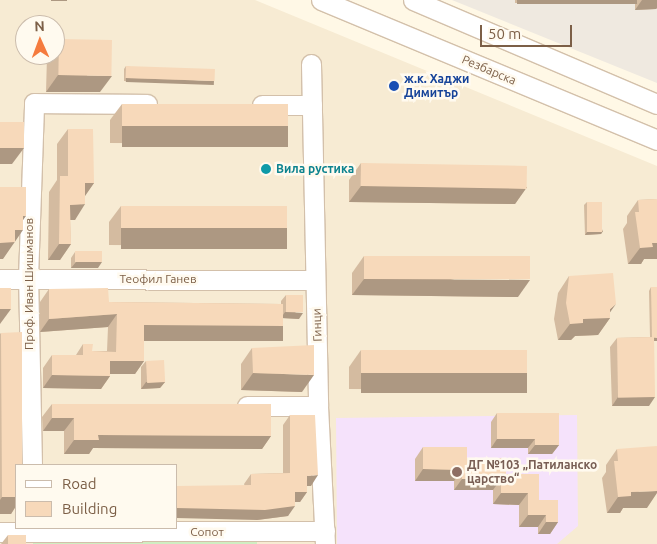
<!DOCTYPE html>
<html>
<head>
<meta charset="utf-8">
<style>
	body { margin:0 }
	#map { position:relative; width:657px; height:544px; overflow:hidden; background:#fff8e6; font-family:Ubuntu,sans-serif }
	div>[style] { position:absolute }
	.residential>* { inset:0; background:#f7ebd3 }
	.industrial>* { inset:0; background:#efe9e0 }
	.education>* { inset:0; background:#f5e2fb }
	.green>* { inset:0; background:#cfeec2; transform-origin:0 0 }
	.roads { filter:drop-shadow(1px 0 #d3c0aa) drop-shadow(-1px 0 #d3c0aa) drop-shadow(0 1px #d3c0aa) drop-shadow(0 -1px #d3c0aa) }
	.minor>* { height:19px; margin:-9.5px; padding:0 9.5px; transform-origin:9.5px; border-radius:9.5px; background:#fff }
	.wall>* { inset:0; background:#d4bba0 }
	.shaded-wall>* { inset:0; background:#ad9882; transform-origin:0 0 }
	.building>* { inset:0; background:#f7d9ba; transform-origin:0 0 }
	.dots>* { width:14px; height:14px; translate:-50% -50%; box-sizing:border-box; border:2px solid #fffaef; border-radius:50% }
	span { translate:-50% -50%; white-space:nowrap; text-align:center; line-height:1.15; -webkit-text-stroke:5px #fffaef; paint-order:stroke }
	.street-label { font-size:12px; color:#7c5f47 }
	.transit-label { font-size:12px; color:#164399; font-weight:700 }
	.left { translate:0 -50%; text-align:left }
	.culture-label { font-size:12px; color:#0d838f; font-weight:700 }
	.education-label { font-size:12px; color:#785e54; font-weight:700 }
	.legend { position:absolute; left:15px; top:464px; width:162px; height:65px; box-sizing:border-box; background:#fffaef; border:1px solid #cbbcac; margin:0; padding:6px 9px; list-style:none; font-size:15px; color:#7c5f47 }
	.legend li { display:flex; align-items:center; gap:10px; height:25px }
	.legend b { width:25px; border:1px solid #cbbcac }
	.north { position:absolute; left:15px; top:15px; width:50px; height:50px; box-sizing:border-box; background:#fffaef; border:1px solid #cbbcac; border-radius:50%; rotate:358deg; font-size:14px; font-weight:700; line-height:20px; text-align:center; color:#7c5f47 }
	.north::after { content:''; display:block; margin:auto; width:18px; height:22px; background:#f57b3e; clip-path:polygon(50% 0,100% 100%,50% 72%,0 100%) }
	.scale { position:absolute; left:480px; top:25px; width:92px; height:22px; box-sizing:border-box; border:2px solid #7c5f47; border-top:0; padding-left:6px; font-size:15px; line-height:18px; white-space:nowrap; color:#7c5f47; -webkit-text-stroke:4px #fffaef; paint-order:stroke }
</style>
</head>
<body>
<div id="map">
	<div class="residential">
		<i style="clip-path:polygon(evenodd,0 0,255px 0,657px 166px,657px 544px,0 544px,0 0,25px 25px,55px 25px,55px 55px,25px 55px,25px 25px,0 0,16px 465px,176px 465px,176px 528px,16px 528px,16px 465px)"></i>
	</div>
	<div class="industrial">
		<i style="clip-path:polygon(452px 0,657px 0,657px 83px)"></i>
	</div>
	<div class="education">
		<i style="clip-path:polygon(577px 415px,578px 526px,557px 544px,337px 544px,336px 418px)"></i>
	</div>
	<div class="green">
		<i style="left:257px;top:531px;width:13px;height:224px;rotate:90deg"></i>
	</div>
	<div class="roads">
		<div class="minor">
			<i style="left:321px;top:0;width:364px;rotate:22.6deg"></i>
			<i style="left:413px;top:0;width:265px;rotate:23.1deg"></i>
			<i style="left:311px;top:64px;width:342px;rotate:88.8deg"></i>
			<i style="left:318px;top:406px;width:138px;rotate:87.1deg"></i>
			<i style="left:262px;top:105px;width:50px"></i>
			<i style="left:0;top:279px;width:315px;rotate:0.2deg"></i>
			<i style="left:247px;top:406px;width:71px"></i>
			<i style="left:32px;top:465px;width:187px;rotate:-91.2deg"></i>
			<i style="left:28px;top:278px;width:175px;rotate:-88deg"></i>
			<i style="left:34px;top:103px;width:113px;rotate:0.5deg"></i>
			<i style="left:0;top:532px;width:325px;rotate:-0.2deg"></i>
		</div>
	</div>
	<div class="wall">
		<i style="clip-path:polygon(515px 0,657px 0,657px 8px,656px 9px,635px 10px,635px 3px,515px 3px)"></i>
		<i style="clip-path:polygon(59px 39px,100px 92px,46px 92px,47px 56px,55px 55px,55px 44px)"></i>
		<i style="clip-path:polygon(126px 66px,212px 84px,124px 81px,124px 69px)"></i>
		<i style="clip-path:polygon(122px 104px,276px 144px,110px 143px,110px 120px)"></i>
		<i style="clip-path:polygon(68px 129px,94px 183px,85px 195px,75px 220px,70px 220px,71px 244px,60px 260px,48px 260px,49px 192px,57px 180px,57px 144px)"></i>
		<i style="clip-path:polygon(361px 163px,527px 187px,515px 204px,349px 202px,349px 180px)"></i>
		<i style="clip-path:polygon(657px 199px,657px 259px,644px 259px,641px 264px,628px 264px,623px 229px,627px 223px,627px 216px,638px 200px)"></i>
		<i style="clip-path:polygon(587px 202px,603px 231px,601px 234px,585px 235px,584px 205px)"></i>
		<i style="clip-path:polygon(121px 206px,275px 246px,109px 245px,109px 222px)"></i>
		<i style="clip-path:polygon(75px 252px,98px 268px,71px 268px,71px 258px)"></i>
		<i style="clip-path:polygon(364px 256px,518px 297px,352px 295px,352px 273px)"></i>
		<i style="clip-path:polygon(569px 276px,610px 313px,610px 318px,598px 335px,575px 336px,571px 340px,558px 340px,554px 319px,558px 293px)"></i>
		<i style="clip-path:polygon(651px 287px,657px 341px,654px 341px,649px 406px,612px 406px,610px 347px,617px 338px,650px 337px,649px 291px)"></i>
		<i style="clip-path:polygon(49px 289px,109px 302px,281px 304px,281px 301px,286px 295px,299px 319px,283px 318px,283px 326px,274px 339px,144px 338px,144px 361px,135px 374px,110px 374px,110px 376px,101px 389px,43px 388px,43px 368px,52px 355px,76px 355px,83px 344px,92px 351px,107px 351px,108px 327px,40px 332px,40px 302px)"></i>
		<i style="clip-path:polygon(1px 333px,16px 465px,16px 506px,11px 514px,0 514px,0 334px)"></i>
		<i style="clip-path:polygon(252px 348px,302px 392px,241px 390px,241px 364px)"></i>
		<i style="clip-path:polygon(361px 350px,527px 374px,515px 390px,349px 389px,349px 367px)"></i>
		<i style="clip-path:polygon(146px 361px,165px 382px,160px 388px,141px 389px,141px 367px)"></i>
		<i style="clip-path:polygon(52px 404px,271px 436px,262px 449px,93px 448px,89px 454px,64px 454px,64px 431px,43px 431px,42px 417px)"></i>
		<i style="clip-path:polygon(497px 413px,559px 445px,552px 454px,528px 454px,528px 448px,491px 448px,491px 422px)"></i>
		<i style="clip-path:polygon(290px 415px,311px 486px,307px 486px,307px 492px,300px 502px,295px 502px,288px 516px,257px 520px,244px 484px,251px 474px,283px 473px,283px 425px)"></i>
		<i style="clip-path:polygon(423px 447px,467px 458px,506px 474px,539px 500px,558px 522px,550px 534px,538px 534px,538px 527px,519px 527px,519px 505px,493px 504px,493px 490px,454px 490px,454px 481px,415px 481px,415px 459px)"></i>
		<i style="clip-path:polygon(617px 449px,647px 508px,623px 508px,620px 513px,607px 513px,602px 478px,606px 472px,606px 465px)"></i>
		<i style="clip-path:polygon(8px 535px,26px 544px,1px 544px)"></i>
	</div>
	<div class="shaded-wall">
		<i style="left:51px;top:0;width:16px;height:1px"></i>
		<i style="left:517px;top:0;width:120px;height:4px"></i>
		<i style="clip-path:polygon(642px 0,657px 0,657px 8px,656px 9px,635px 10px)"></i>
		<i style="clip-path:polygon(58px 75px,112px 76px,100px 92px,46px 92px)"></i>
		<i style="left:126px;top:78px;width:88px;height:4px;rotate:2deg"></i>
		<i style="left:122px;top:126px;width:166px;height:21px"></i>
		<i style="clip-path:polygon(0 148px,24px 148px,12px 164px,0 164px)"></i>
		<i style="clip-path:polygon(85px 183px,94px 183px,83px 199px)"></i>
		<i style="clip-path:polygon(361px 186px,527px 187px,515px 204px,349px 202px)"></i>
		<i style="clip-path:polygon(85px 204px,75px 220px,60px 220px,70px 205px)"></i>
		<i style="clip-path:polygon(23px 216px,26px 216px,16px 230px,23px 230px,3px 259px,0 259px,0 243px)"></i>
		<i style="left:121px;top:228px;width:166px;height:21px"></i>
		<i style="clip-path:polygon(603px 231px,601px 234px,585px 235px,587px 232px)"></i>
		<i style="clip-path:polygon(652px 243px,657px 243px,657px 259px,644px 259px,641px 264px,628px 264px,640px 248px)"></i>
		<i style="clip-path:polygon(59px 244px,71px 244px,60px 260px,48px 260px)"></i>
		<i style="clip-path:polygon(76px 262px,102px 262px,98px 268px,71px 268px)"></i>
		<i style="clip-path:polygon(364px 279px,530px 280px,518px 297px,352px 295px)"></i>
		<i style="clip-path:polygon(616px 304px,606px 318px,610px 318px,598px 335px,575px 336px,571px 340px,558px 340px,570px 324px,610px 309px)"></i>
		<i style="clip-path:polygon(0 309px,11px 309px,0 324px)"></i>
		<i style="clip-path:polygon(285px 312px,303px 313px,299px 319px,281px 318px)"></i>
		<i style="clip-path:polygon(117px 314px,108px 327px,40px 332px,49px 319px)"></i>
		<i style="left:144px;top:325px;width:139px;height:16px"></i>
		<i style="clip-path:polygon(652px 338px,657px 338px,657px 341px,650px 341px)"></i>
		<i style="clip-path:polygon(110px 361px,144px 361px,135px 374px,101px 374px)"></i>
		<i style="clip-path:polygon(253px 373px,314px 375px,302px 392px,241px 390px)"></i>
		<i style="left:361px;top:373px;width:166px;height:20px"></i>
		<i style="clip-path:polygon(52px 375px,110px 376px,101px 389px,43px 388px)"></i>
		<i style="clip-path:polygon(146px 382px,165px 382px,160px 388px,141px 389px)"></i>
		<i style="clip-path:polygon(618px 397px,655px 397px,649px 406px,612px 406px)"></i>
		<i style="clip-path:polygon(52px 418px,74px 418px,64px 431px,43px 431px)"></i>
		<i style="clip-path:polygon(98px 435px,271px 436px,262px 449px,93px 448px,89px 454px,64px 454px,74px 440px)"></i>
		<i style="clip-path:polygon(497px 439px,535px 439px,528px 448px,491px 448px)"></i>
		<i style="clip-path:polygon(535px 445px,559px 445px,552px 454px,528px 454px)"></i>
		<i style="clip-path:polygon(423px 469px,462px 470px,454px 481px,415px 481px)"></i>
		<i style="clip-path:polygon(318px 475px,311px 486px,300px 486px,307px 476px)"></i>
		<i style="clip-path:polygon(462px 479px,501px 479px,493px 490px,454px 490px)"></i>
		<i style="clip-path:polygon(657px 491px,657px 493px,647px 508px,623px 508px,620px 513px,607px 513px,618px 497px,631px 492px)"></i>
		<i style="clip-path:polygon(295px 492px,307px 492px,300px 502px,288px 502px)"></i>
		<i style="clip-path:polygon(501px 493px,528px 493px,519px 505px,493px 504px)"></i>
		<i style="clip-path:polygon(2px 497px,16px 497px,16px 506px,11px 514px,0 514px,0 500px)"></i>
		<i style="clip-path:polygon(295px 506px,288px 516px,257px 520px,176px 518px,176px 508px)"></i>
		<i style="clip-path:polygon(528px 515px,546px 515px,538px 527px,519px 527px)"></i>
		<i style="clip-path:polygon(546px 522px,558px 522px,550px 534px,538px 534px)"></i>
	</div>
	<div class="building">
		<i style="left:59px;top:39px;width:53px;height:36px;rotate:1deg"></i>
		<i style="left:126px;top:66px;width:89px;height:12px;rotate:2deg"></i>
		<i style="left:122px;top:104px;width:166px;height:22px"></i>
		<i style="left:0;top:122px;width:24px;height:26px"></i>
		<i style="clip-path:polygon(68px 129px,93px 129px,94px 183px,85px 183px,85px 204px,70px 205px,71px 244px,59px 244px,60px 176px,68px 176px)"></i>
		<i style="left:361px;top:163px;width:166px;height:23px;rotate:1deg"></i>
		<i style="clip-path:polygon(0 187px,26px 187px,26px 216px,23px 216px,23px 230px,15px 230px,15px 242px,0 243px)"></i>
		<i style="clip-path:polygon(657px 199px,657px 243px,652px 243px,653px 247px,640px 248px,635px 212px,639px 212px,638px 200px)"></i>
		<i style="left:587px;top:202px;width:15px;height:30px"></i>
		<i style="left:121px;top:206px;width:166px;height:22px"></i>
		<i style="left:102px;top:251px;width:11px;height:27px;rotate:90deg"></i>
		<i style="left:364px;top:256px;width:166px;height:23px"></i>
		<i style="clip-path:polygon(613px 273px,616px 304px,610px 309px,610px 318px,583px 319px,583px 323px,570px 324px,566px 303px,569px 276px)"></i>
		<i style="clip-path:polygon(651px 287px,657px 287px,657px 338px,652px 337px)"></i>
		<i style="left:0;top:288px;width:11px;height:21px"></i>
		<i style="clip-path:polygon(108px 288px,109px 302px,283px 304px,283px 326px,144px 325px,144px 361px,110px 361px,110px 376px,52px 375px,52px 355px,83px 355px,83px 344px,93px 344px,92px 351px,116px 352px,117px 314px,49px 319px,49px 289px)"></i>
		<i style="left:286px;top:295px;width:17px;height:17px"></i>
		<i style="clip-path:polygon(22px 332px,22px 465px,16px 465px,16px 497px,2px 497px,1px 333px)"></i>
		<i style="left:654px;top:337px;width:60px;height:37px;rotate:89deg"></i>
		<i style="clip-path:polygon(314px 345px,314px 375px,253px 373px,252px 348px)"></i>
		<i style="left:361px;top:350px;width:166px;height:23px"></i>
		<i style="left:164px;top:360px;width:22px;height:18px;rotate:87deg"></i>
		<i style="clip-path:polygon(52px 404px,271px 404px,271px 436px,98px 435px,99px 440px,74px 440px,74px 418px,52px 418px)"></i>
		<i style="clip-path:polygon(497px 413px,559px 413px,559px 445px,535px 445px,535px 439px,497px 439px)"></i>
		<i style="clip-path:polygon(290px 415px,315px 415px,318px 475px,307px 476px,307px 492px,295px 492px,295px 506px,265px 510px,176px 508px,176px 486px,251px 485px,251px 474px,290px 473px)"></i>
		<i style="clip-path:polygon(657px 446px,657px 491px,631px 492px,631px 496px,618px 497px,614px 461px,618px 461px,617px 449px)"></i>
		<i style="clip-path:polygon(423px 447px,467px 447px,467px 458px,506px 458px,506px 474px,539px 474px,539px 500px,558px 500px,558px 522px,546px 522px,546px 515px,528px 515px,528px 493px,501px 493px,501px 479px,462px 479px,462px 470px,423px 469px)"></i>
		<i style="left:8px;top:535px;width:18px;height:9px"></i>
	</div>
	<div class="dots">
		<i style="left:394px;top:86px;background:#1a4fb4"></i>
		<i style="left:266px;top:169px;background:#0f9aa8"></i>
		<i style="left:457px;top:472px;background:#8d6e63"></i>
	</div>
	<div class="street-label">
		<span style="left:489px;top:70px;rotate:23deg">Резбарска</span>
		<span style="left:158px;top:279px">Теофил Ганев</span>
		<span style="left:29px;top:284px;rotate:-90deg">Проф. Иван Шишманов</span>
		<span style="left:317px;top:325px;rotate:-92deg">Гинци</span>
		<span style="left:207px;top:532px">Сопот</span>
	</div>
	<div class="transit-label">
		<span class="left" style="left:404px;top:86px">ж.к. Хаджи<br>Димитър</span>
	</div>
	<div class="culture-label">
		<span class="left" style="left:276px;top:169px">Вила рустика</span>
	</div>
	<div class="education-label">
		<span class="left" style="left:467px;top:472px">ДГ №103 „Патиланско<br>царство“</span>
	</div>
	<ul class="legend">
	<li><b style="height:6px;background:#fff"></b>Road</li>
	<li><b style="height:14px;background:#f7d9ba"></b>Building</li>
	</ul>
	<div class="north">N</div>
	<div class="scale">50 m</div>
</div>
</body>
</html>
